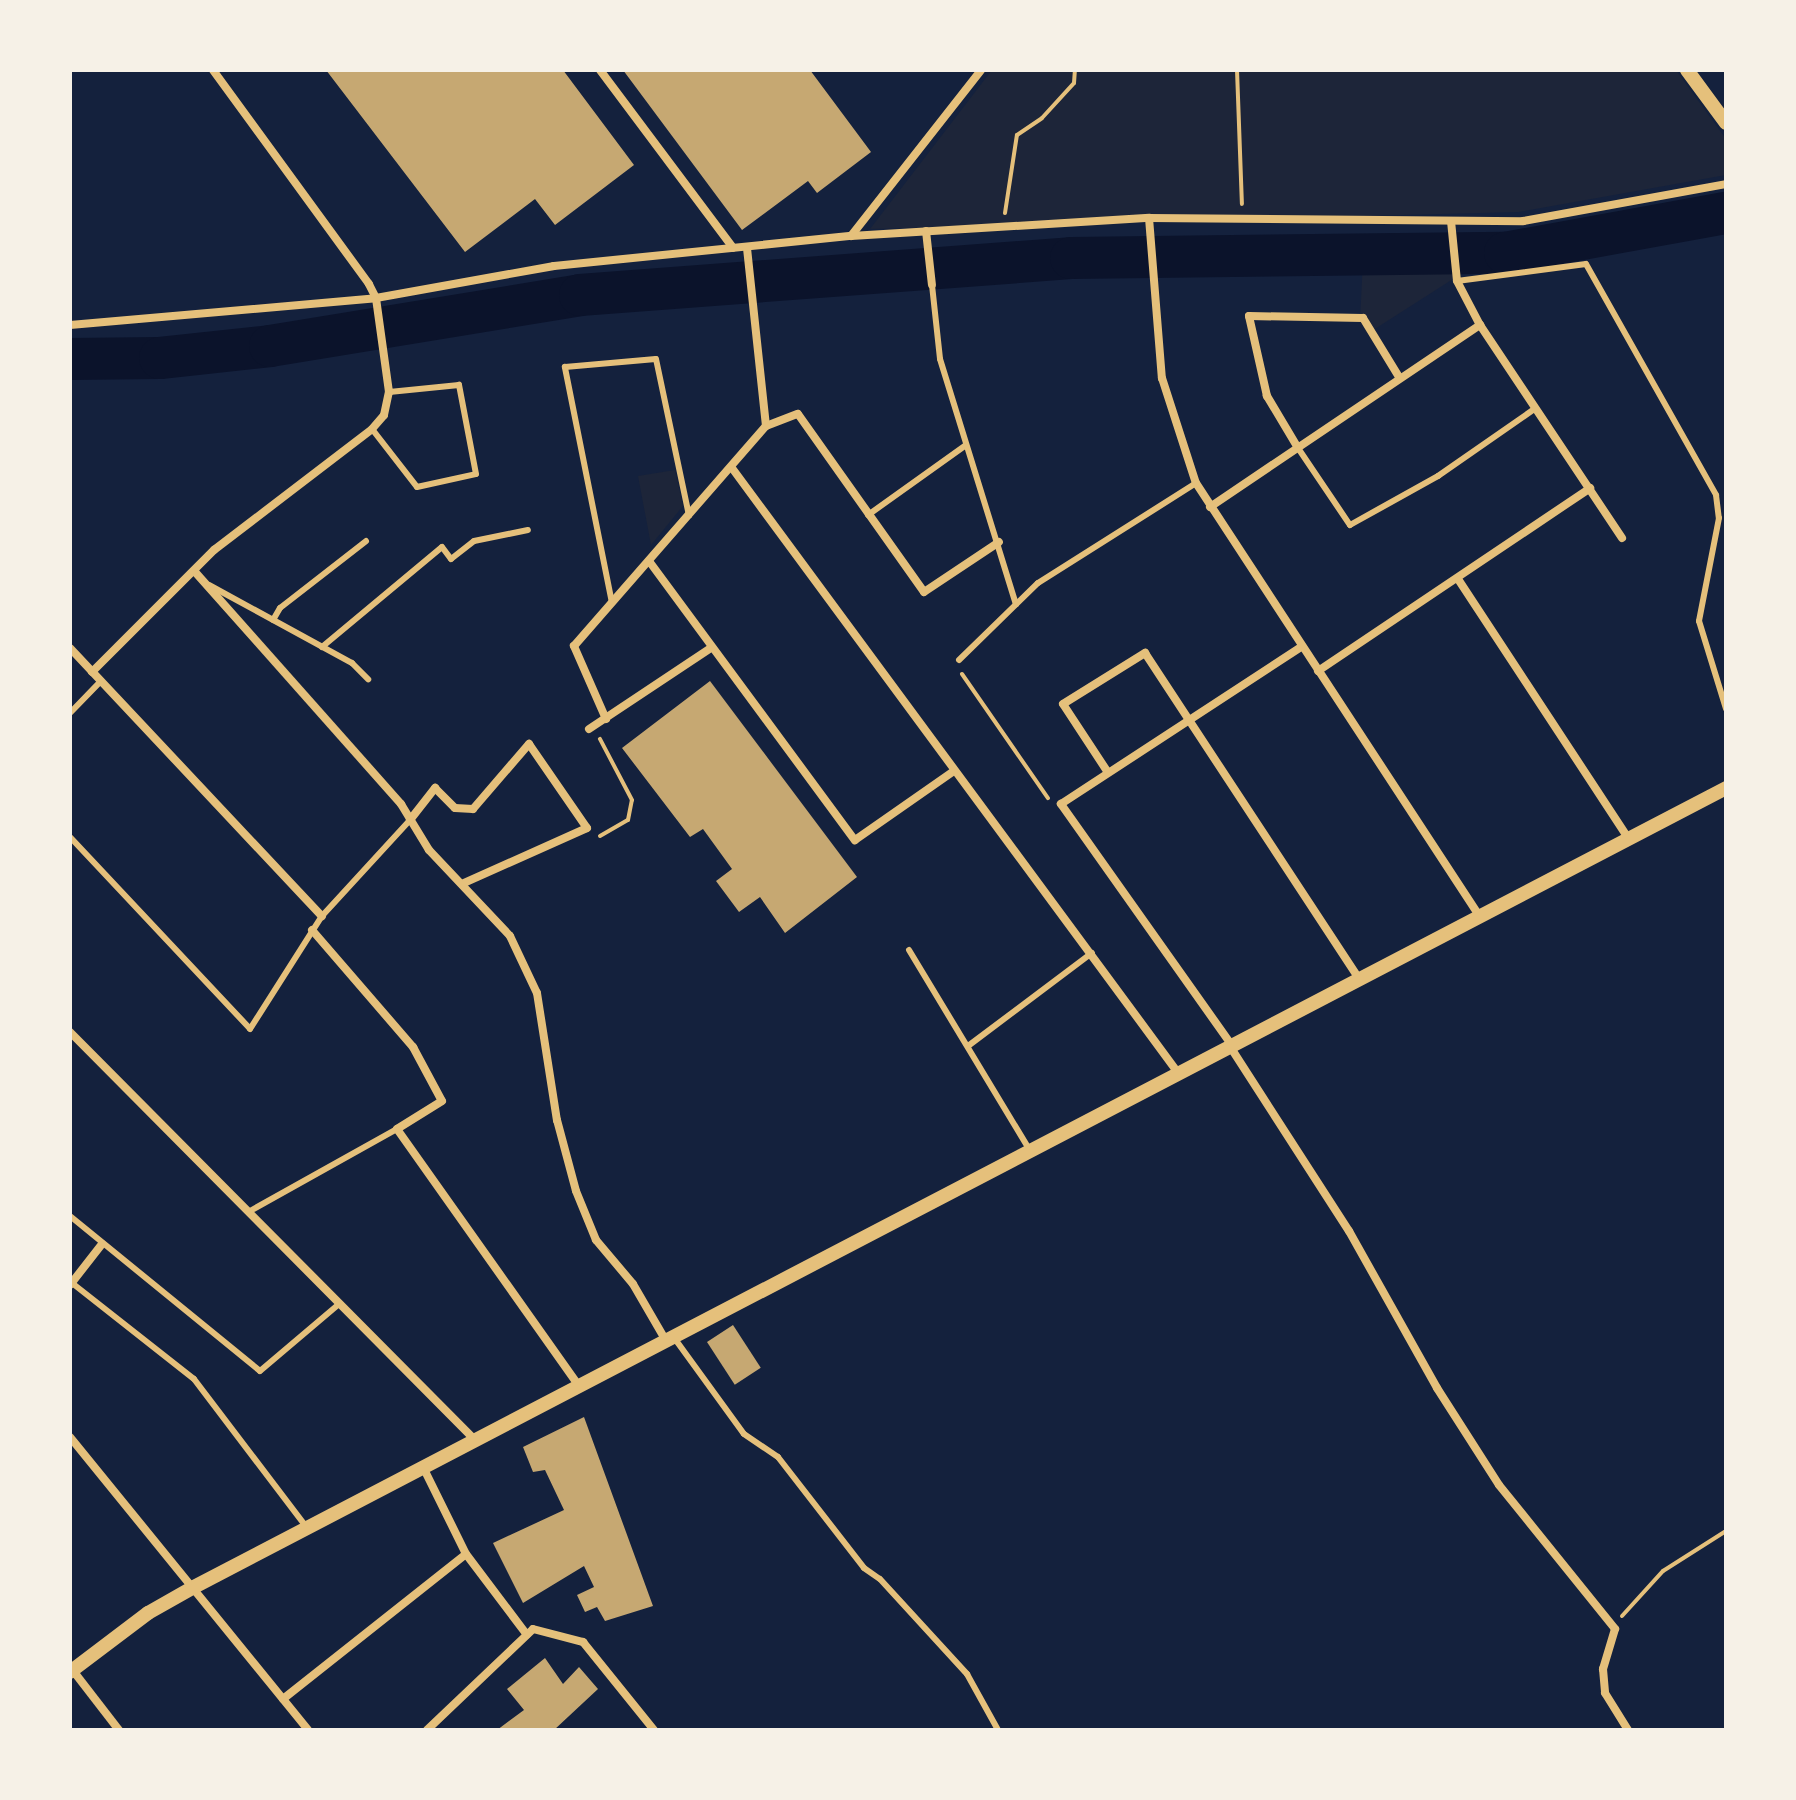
<!DOCTYPE html>
<html>
<head>
<meta charset="utf-8">
<style>
	body { margin:0 }
	#map { position:relative; width:1796px; height:1800px; overflow:hidden; background:#14213d; font-family:Roboto,sans-serif }
	div>[style] { position:absolute }
	.green>* { inset:0; background:#1d2539 }
	.river>* { height:42px; margin:-21px; padding:0 21px; transform-origin:21px; border-radius:21px; background:#0b132b }
	.building>* { inset:0; background:#c6a872; transform-origin:0 0 }
	.path>* { height:4px; margin:-2px; padding:0 2px; transform-origin:2px; border-radius:2px; background:#e5c07b }
	.service>* { height:6px; margin:-3px; padding:0 3px; transform-origin:3px; border-radius:3px; background:#e5c07b }
	.minor>* { height:8px; margin:-4px; padding:0 4px; transform-origin:4px; border-radius:4px; background:#e5c07b }
	.tertiary>* { height:14px; margin:-7px; padding:0 7px; transform-origin:7px; border-radius:7px; background:#e5c07b }
	span { translate:-50% -50%; white-space:nowrap; text-align:center; line-height:1.15; -webkit-text-stroke:8px #f6f1e7; paint-order:stroke }
	.frame { position:absolute; inset:0; border:72px solid #f6f1e7; pointer-events:none }
</style>
</head>
<body>
<div id="map">
	<div class="green">
		<i style="clip-path:polygon(992px 70px,1676px 70px,1726px 139px,1726px 175px,1519px 212px,870px 229px)"></i>
		<i style="clip-path:polygon(1450px 256px,1453px 279px,1367px 334px,1360px 321px,1363px 259px)"></i>
		<i style="clip-path:polygon(675px 470px,683px 506px,651px 545px,638px 476px)"></i>
	</div>
	<div class="river">
		<i style="left:70px;top:359px;width:90px;rotate:-0.6deg"></i>
		<i style="left:160px;top:358px;width:111px;rotate:-6.2deg"></i>
		<i style="left:270px;top:346px;width:314px;rotate:-9.3deg"></i>
		<i style="left:580px;top:295px;width:492px;rotate:-4.3deg"></i>
		<i style="left:1071px;top:258px;width:434px;rotate:-0.7deg"></i>
		<i style="left:1505px;top:253px;width:225px;rotate:-10.3deg"></i>
	</div>
	<div class="building">
		<i style="clip-path:polygon(326px 70px,563px 70px,634px 165px,555px 225px,535px 199px,465px 252px)"></i>
		<i style="clip-path:polygon(623px 70px,810px 70px,871px 152px,817px 193px,808px 181px,742px 230px)"></i>
		<i style="clip-path:polygon(710px 681px,857px 877px,785px 933px,760px 897px,739px 912px,716px 881px,732px 869px,703px 829px,690px 837px,622px 748px)"></i>
		<i style="left:733px;top:1325px;width:51px;height:31px;rotate:57deg"></i>
		<i style="clip-path:polygon(584px 1417px,653px 1606px,605px 1621px,597px 1607px,585px 1612px,577px 1595px,594px 1587px,584px 1566px,523px 1603px,493px 1543px,564px 1510px,545px 1470px,533px 1472px,523px 1447px)"></i>
		<i style="clip-path:polygon(545px 1658px,563px 1684px,579px 1667px,598px 1689px,554px 1730px,497px 1730px,524px 1710px,507px 1689px)"></i>
	</div>
	<div class="path">
		<i style="left:1237px;top:70px;width:134px;rotate:87.9deg"></i>
		<i style="left:1005px;top:213px;width:79px;rotate:-81.3deg"></i>
		<i style="left:1017px;top:135px;width:30px;rotate:-34deg"></i>
		<i style="left:1042px;top:118px;width:47px;rotate:-47.6deg"></i>
		<i style="left:1074px;top:83px;width:13px;rotate:-86deg"></i>
		<i style="left:962px;top:674px;width:151px;rotate:55.3deg"></i>
		<i style="left:600px;top:836px;width:32px;rotate:-30deg"></i>
		<i style="left:628px;top:820px;width:20px;rotate:-79deg"></i>
		<i style="left:632px;top:800px;width:69px;rotate:-117.7deg"></i>
		<i style="left:1622px;top:1616px;width:61px;rotate:-47.7deg"></i>
		<i style="left:1663px;top:1571px;width:75px;rotate:-32.4deg"></i>
	</div>
	<div class="service">
		<i style="left:1457px;top:281px;width:130px;rotate:-7.5deg"></i>
		<i style="left:1586px;top:264px;width:265px;rotate:60.6deg"></i>
		<i style="left:1716px;top:495px;width:23px;rotate:83deg"></i>
		<i style="left:1719px;top:518px;width:105px;rotate:101deg"></i>
		<i style="left:1699px;top:621px;width:92px;rotate:72.9deg"></i>
		<i style="left:932px;top:285px;width:74px;rotate:83.8deg"></i>
		<i style="left:940px;top:359px;width:257px;rotate:72.8deg"></i>
		<i style="left:372px;top:429px;width:73px;rotate:52.2deg"></i>
		<i style="left:417px;top:487px;width:60px;rotate:-12.4deg"></i>
		<i style="left:476px;top:474px;width:91px;rotate:-100.8deg"></i>
		<i style="left:459px;top:385px;width:70px;rotate:174.3deg"></i>
		<i style="left:1298px;top:448px;width:93px;rotate:56deg"></i>
		<i style="left:1350px;top:525px;width:101px;rotate:-29.1deg"></i>
		<i style="left:1438px;top:476px;width:119px;rotate:-34.8deg"></i>
		<i style="left:868px;top:515px;width:120px;rotate:-35.5deg"></i>
		<i style="left:209px;top:585px;width:163px;rotate:28.6deg"></i>
		<i style="left:352px;top:663px;width:23px;rotate:45deg"></i>
		<i style="left:612px;top:603px;width:241px;rotate:-101.3deg"></i>
		<i style="left:565px;top:367px;width:91px;rotate:-5deg"></i>
		<i style="left:656px;top:359px;width:160px;rotate:78.1deg"></i>
		<i style="left:273px;top:620px;width:14px;rotate:-60deg"></i>
		<i style="left:280px;top:608px;width:109px;rotate:-37.9deg"></i>
		<i style="left:322px;top:647px;width:156px;rotate:-39.8deg"></i>
		<i style="left:442px;top:547px;width:15px;rotate:53deg"></i>
		<i style="left:451px;top:559px;width:29px;rotate:-38deg"></i>
		<i style="left:474px;top:541px;width:55px;rotate:-11.5deg"></i>
		<i style="left:959px;top:660px;width:110px;rotate:-44.3deg"></i>
		<i style="left:1038px;top:583px;width:187px;rotate:-32.3deg"></i>
		<i style="left:70px;top:713px;width:45px;rotate:-45.9deg"></i>
		<i style="left:70px;top:837px;width:263px;rotate:46.8deg"></i>
		<i style="left:250px;top:1029px;width:134px;rotate:-57.5deg"></i>
		<i style="left:322px;top:916px;width:130px;rotate:-47.5deg"></i>
		<i style="left:909px;top:950px;width:232px;rotate:58.9deg"></i>
		<i style="left:968px;top:1046px;width:155px;rotate:-36.9deg"></i>
		<i style="left:250px;top:1211px;width:168px;rotate:-29.2deg"></i>
		<i style="left:70px;top:1216px;width:245px;rotate:39.2deg"></i>
		<i style="left:260px;top:1371px;width:104px;rotate:-40.3deg"></i>
		<i style="left:72px;top:1283px;width:155px;rotate:38.2deg"></i>
		<i style="left:194px;top:1379px;width:187px;rotate:52.8deg"></i>
		<i style="left:675px;top:1339px;width:117px;rotate:54deg"></i>
		<i style="left:744px;top:1434px;width:41px;rotate:34.1deg"></i>
		<i style="left:778px;top:1457px;width:140px;rotate:52.2deg"></i>
		<i style="left:864px;top:1568px;width:19px;rotate:35deg"></i>
		<i style="left:880px;top:1579px;width:129px;rotate:47.5deg"></i>
		<i style="left:967px;top:1674px;width:64px;rotate:61deg"></i>
	</div>
	<div class="minor">
		<i style="left:600px;top:70px;width:222px;rotate:53.2deg"></i>
		<i style="left:1149px;top:218px;width:161px;rotate:85.4deg"></i>
		<i style="left:1162px;top:378px;width:110px;rotate:72.1deg"></i>
		<i style="left:1196px;top:483px;width:519px;rotate:56.8deg"></i>
		<i style="left:1451px;top:221px;width:60px;rotate:84.3deg"></i>
		<i style="left:1457px;top:281px;width:50px;rotate:62.4deg"></i>
		<i style="left:1480px;top:325px;width:256px;rotate:56.3deg"></i>
		<i style="left:926px;top:231px;width:54px;rotate:83.7deg"></i>
		<i style="left:851px;top:236px;width:211px;rotate:-51.9deg"></i>
		<i style="left:70px;top:325px;width:307px;rotate:-5deg"></i>
		<i style="left:376px;top:298px;width:181px;rotate:-10.2deg"></i>
		<i style="left:554px;top:266px;width:299px;rotate:-5.8deg"></i>
		<i style="left:851px;top:236px;width:299px;rotate:-3.5deg"></i>
		<i style="left:1149px;top:218px;width:374px;rotate:0.5deg"></i>
		<i style="left:1523px;top:221px;width:206px;rotate:-10.3deg"></i>
		<i style="left:766px;top:426px;width:34px;rotate:-21deg"></i>
		<i style="left:798px;top:414px;width:218px;rotate:54.7deg"></i>
		<i style="left:924px;top:592px;width:90px;rotate:-33.7deg"></i>
		<i style="left:1298px;top:448px;width:61px;rotate:-120.8deg"></i>
		<i style="left:1267px;top:396px;width:82px;rotate:-102.7deg"></i>
		<i style="left:1249px;top:316px;width:114px;rotate:1deg"></i>
		<i style="left:1363px;top:318px;width:69px;rotate:58.6deg"></i>
		<i style="left:732px;top:468px;width:753px;rotate:53.59deg"></i>
		<i style="left:1210px;top:507px;width:326px;rotate:-34deg"></i>
		<i style="left:649px;top:561px;width:347px;rotate:53.6deg"></i>
		<i style="left:855px;top:840px;width:121px;rotate:-34.9deg"></i>
		<i style="left:196px;top:573px;width:309px;rotate:48.4deg"></i>
		<i style="left:401px;top:804px;width:54px;rotate:58.7deg"></i>
		<i style="left:429px;top:850px;width:118px;rotate:46.7deg"></i>
		<i style="left:510px;top:936px;width:63px;rotate:64.7deg"></i>
		<i style="left:537px;top:993px;width:129px;rotate:81.1deg"></i>
		<i style="left:557px;top:1120px;width:73px;rotate:75deg"></i>
		<i style="left:576px;top:1191px;width:53px;rotate:67.8deg"></i>
		<i style="left:596px;top:1240px;width:57px;rotate:49.9deg"></i>
		<i style="left:633px;top:1284px;width:66px;rotate:59.9deg"></i>
		<i style="left:1458px;top:579px;width:311px;rotate:56.7deg"></i>
		<i style="left:70px;top:648px;width:368px;rotate:46.8deg"></i>
		<i style="left:1318px;top:671px;width:328px;rotate:-33.9deg"></i>
		<i style="left:92px;top:672px;width:173px;rotate:-45deg"></i>
		<i style="left:214px;top:550px;width:199px;rotate:-37.4deg"></i>
		<i style="left:372px;top:429px;width:18px;rotate:-49deg"></i>
		<i style="left:384px;top:415px;width:24px;rotate:-78deg"></i>
		<i style="left:389px;top:392px;width:95px;rotate:-97.9deg"></i>
		<i style="left:376px;top:298px;width:16px;rotate:-117deg"></i>
		<i style="left:369px;top:284px;width:265px;rotate:-126.1deg"></i>
		<i style="left:606px;top:719px;width:80px;rotate:-113.7deg"></i>
		<i style="left:574px;top:646px;width:292px;rotate:-48.9deg"></i>
		<i style="left:766px;top:426px;width:180px;rotate:-96.1deg"></i>
		<i style="left:589px;top:729px;width:146px;rotate:-33.6deg"></i>
		<i style="left:1107px;top:771px;width:80px;rotate:-123.3deg"></i>
		<i style="left:1063px;top:704px;width:97px;rotate:-31.9deg"></i>
		<i style="left:1145px;top:653px;width:391px;rotate:56.7deg"></i>
		<i style="left:410px;top:820px;width:41px;rotate:-52deg"></i>
		<i style="left:435px;top:788px;width:28px;rotate:45deg"></i>
		<i style="left:455px;top:808px;width:18px;rotate:3deg"></i>
		<i style="left:473px;top:809px;width:86px;rotate:-49.3deg"></i>
		<i style="left:529px;top:744px;width:102px;rotate:55.4deg"></i>
		<i style="left:587px;top:828px;width:137px;rotate:155.9deg"></i>
		<i style="left:312px;top:930px;width:155px;rotate:49.2deg"></i>
		<i style="left:413px;top:1047px;width:61px;rotate:61.8deg"></i>
		<i style="left:442px;top:1101px;width:53px;rotate:148.1deg"></i>
		<i style="left:397px;top:1129px;width:315px;rotate:54.7deg"></i>
		<i style="left:70px;top:1032px;width:575px;rotate:45.21deg"></i>
		<i style="left:1233px;top:1047px;width:298px;rotate:-125.3deg"></i>
		<i style="left:1061px;top:804px;width:288px;rotate:-33.2deg"></i>
		<i style="left:1231px;top:1048px;width:218px;rotate:57.2deg"></i>
		<i style="left:1349px;top:1231px;width:180px;rotate:60.7deg"></i>
		<i style="left:1437px;top:1388px;width:115px;rotate:57.4deg"></i>
		<i style="left:1499px;top:1485px;width:185px;rotate:51.1deg"></i>
		<i style="left:1615px;top:1629px;width:42px;rotate:106.7deg"></i>
		<i style="left:1603px;top:1669px;width:24px;rotate:85deg"></i>
		<i style="left:1605px;top:1693px;width:44px;rotate:58.1deg"></i>
		<i style="left:70px;top:1285px;width:52px;rotate:-52deg"></i>
		<i style="left:70px;top:1437px;width:377px;rotate:50.9deg"></i>
		<i style="left:423px;top:1467px;width:97px;rotate:63.7deg"></i>
		<i style="left:466px;top:1554px;width:101px;rotate:53deg"></i>
		<i style="left:71px;top:1668px;width:78px;rotate:52.3deg"></i>
		<i style="left:283px;top:1699px;width:233px;rotate:-38.4deg"></i>
		<i style="left:427px;top:1730px;width:146px;rotate:-43.6deg"></i>
		<i style="left:533px;top:1629px;width:52px;rotate:14.6deg"></i>
		<i style="left:583px;top:1642px;width:113px;rotate:51.1deg"></i>
	</div>
	<div class="tertiary">
		<i style="left:1687px;top:70px;width:66px;rotate:53.7deg"></i>
		<i style="left:70px;top:1672px;width:98px;rotate:-37.1deg"></i>
		<i style="left:148px;top:1613px;width:51px;rotate:-29.6deg"></i>
		<i style="left:192px;top:1588px;width:1730px;rotate:-27.54deg"></i>
	</div>
	<div class="frame"></div>
</div>
</body>
</html>
